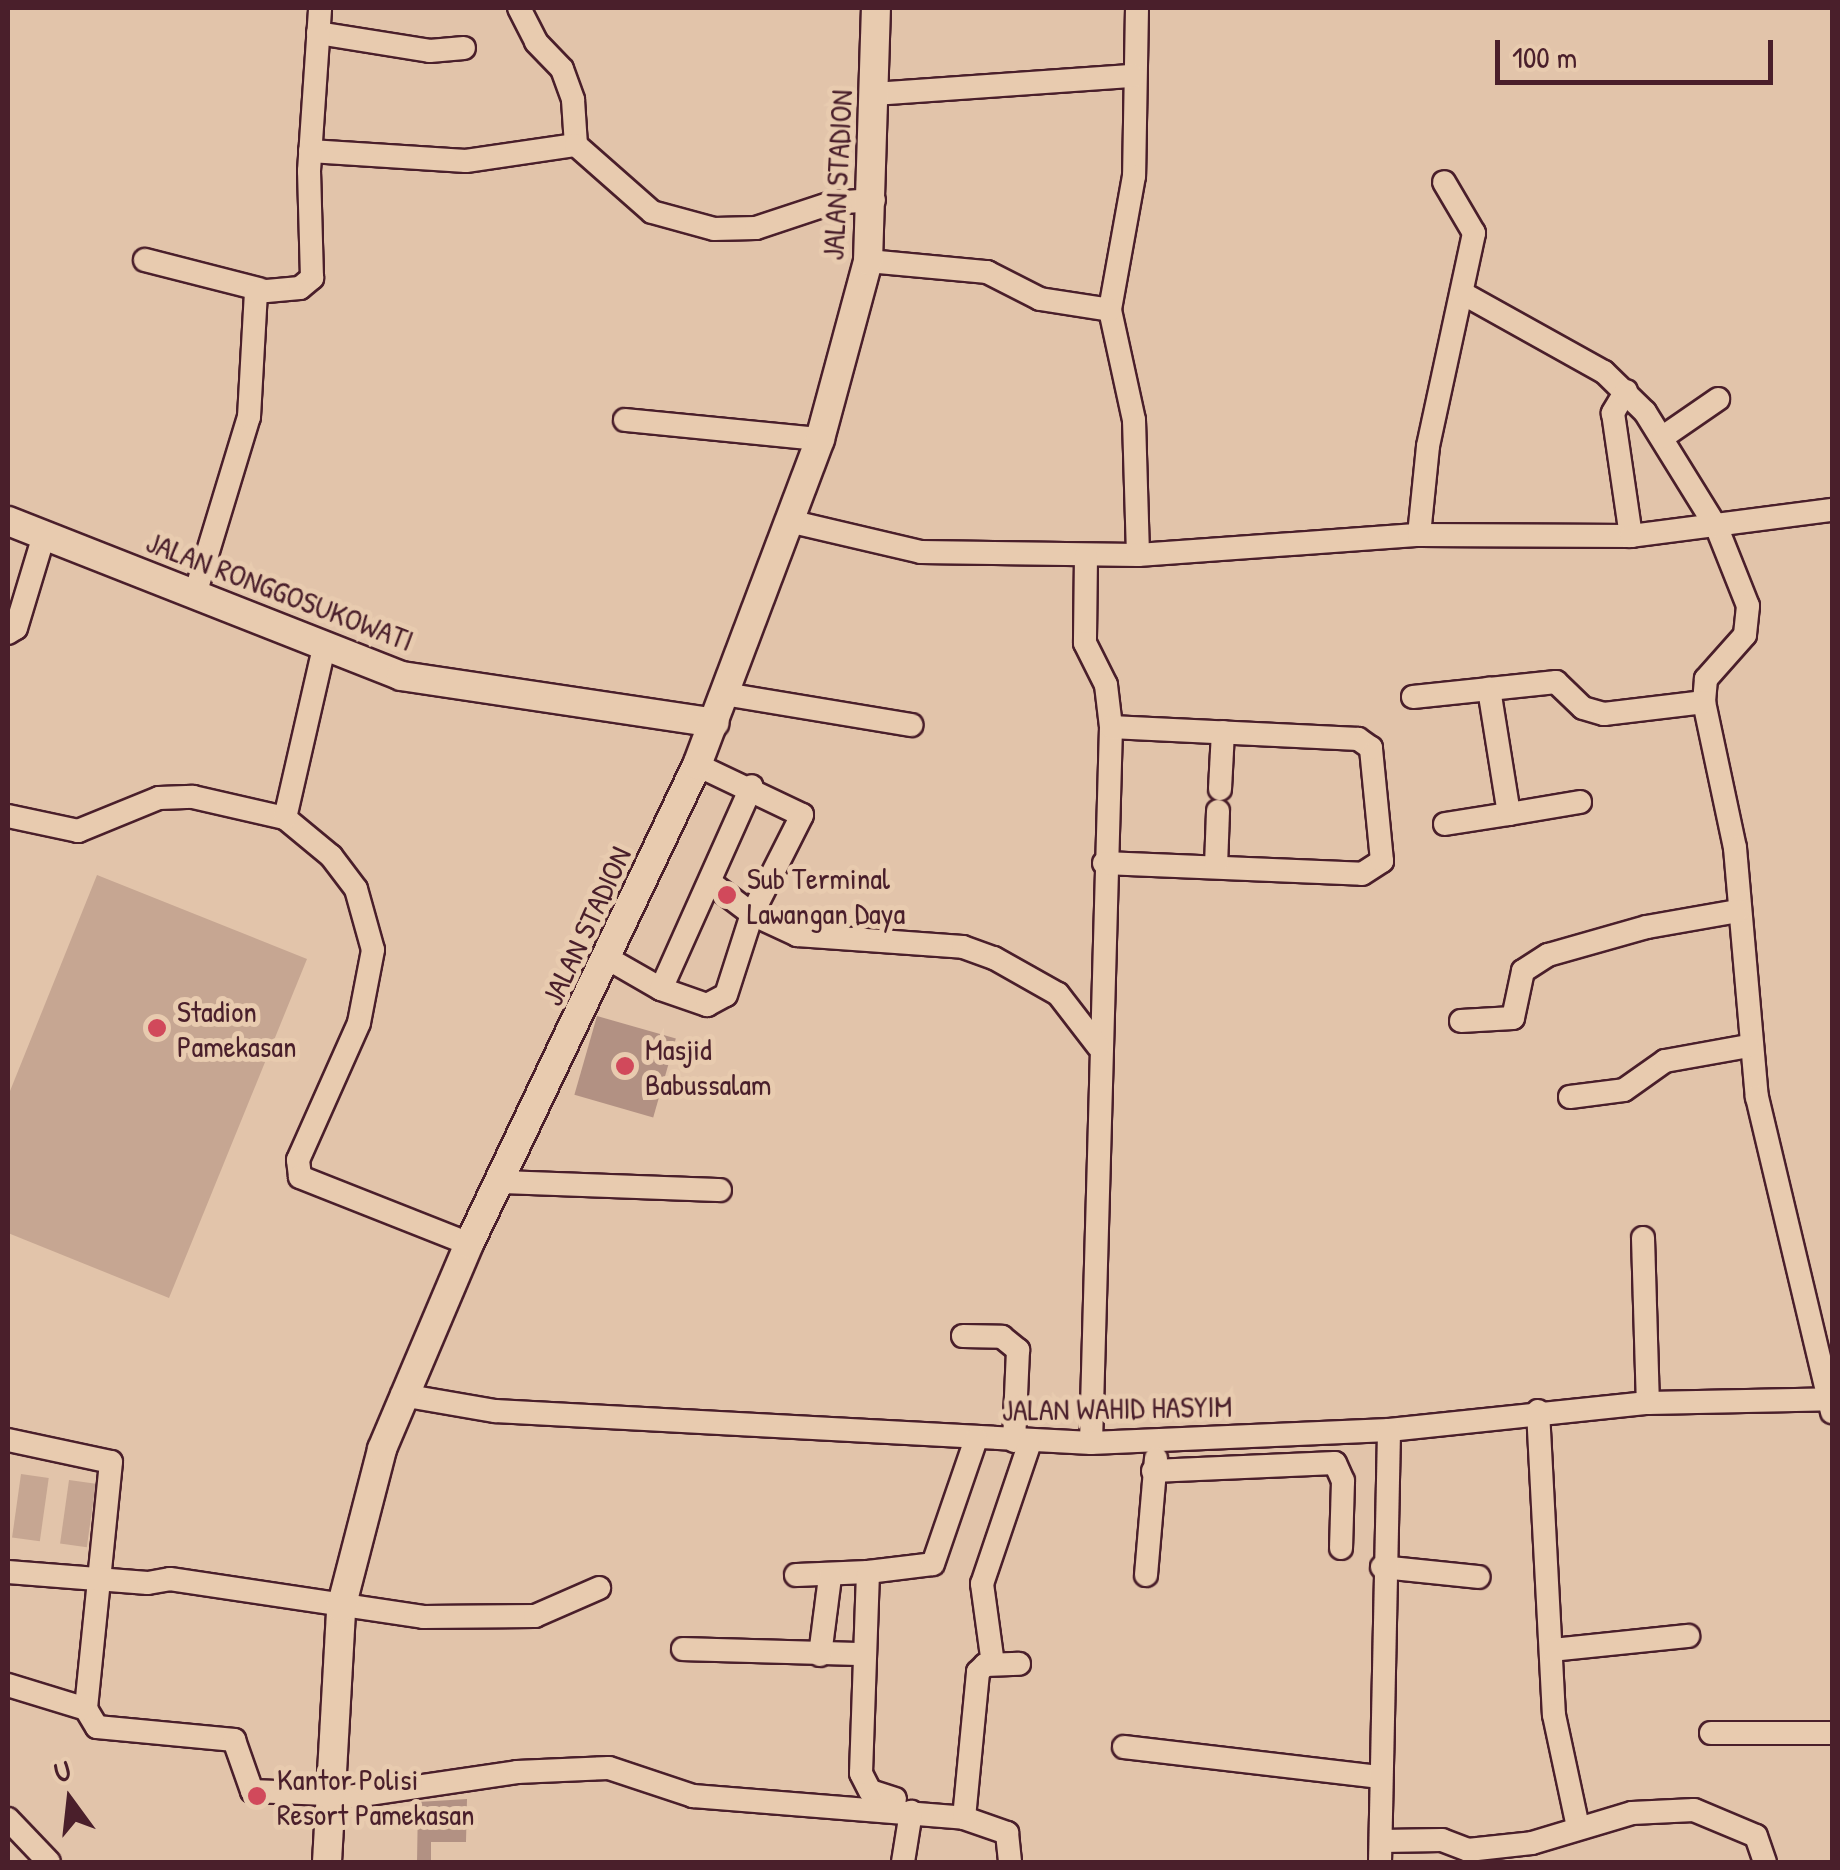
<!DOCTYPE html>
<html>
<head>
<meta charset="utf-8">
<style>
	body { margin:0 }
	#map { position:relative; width:1840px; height:1870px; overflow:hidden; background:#e2c4aa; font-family:"Patrick Hand",sans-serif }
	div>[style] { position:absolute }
	.green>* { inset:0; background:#c6a692; transform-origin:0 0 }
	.building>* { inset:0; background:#b29183; transform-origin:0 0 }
	.roads { filter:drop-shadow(2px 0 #4a1f2b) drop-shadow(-2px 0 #4a1f2b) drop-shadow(0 2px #4a1f2b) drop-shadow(0 -2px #4a1f2b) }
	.minor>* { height:22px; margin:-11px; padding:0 11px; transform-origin:11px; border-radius:11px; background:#e8cbaf }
	.major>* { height:28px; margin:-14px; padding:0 14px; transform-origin:14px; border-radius:14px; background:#e8cbaf }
	.dots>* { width:28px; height:28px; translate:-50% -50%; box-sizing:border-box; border:5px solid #e8cbaf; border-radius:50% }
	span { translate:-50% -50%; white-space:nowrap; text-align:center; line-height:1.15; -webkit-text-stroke:10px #e8cbaf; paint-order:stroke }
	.street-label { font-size:30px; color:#4a1f2b }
	.poi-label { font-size:30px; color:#4a1f2b }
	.left { translate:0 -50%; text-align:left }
	.frame { position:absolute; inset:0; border:10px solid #4a1f2b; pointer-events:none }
	.north { position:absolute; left:20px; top:1750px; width:100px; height:100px; -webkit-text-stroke:8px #e8cbaf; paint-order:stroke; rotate:345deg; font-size:28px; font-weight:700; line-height:40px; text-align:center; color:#4a1f2b }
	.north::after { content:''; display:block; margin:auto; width:35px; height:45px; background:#4a1f2b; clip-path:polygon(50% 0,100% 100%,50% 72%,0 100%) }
	.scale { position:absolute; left:1495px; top:40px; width:278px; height:45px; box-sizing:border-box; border:5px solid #4a1f2b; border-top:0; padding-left:12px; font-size:30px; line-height:35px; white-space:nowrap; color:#4a1f2b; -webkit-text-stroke:8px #e8cbaf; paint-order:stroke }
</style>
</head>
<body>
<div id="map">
	<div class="green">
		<i style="clip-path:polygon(97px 875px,307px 959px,169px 1298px,8px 1233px,8px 1096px)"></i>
		<i style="left:21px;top:1474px;width:28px;height:64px;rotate:8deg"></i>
		<i style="left:69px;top:1480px;width:27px;height:64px;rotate:8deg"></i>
	</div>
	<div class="building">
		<i style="left:597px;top:1016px;width:82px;height:82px;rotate:16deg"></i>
		<i style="clip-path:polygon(467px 1799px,466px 1842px,431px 1842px,431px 1862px,417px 1862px,418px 1802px)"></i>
	</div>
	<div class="roads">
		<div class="minor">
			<i style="left:519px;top:8px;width:38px;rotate:63deg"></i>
			<i style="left:536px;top:42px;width:37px;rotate:46deg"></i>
			<i style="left:562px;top:69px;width:33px;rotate:70deg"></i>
			<i style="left:573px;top:100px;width:45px;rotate:86.2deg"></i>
			<i style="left:1137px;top:8px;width:168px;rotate:91deg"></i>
			<i style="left:1134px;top:176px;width:136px;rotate:100.2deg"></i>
			<i style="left:1110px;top:310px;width:113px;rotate:77.7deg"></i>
			<i style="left:1134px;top:420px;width:135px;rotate:88.3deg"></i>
			<i style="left:318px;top:33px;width:113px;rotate:9.1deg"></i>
			<i style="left:430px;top:51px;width:34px;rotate:-5deg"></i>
			<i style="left:874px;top:94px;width:260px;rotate:-4deg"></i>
			<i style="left:310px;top:151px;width:156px;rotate:3.7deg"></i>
			<i style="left:466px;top:161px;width:111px;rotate:-8.3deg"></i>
			<i style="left:576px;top:145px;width:101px;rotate:41.4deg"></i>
			<i style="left:652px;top:212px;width:64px;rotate:15.3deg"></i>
			<i style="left:714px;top:229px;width:42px;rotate:-1.4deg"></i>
			<i style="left:756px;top:228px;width:79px;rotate:-18.4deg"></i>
			<i style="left:831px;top:203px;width:43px;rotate:-4deg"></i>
			<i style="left:145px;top:260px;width:118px;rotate:14.3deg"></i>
			<i style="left:868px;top:261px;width:120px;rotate:5.3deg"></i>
			<i style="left:987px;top:272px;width:59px;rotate:27deg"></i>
			<i style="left:1040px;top:299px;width:71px;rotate:8.9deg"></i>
			<i style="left:1462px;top:293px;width:162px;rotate:29.1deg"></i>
			<i style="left:1604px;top:372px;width:57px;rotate:44.3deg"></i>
			<i style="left:1645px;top:412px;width:137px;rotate:58.2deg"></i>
			<i style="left:1717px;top:528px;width:84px;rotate:68.3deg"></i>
			<i style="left:1748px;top:606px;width:29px;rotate:96deg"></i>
			<i style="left:1745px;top:635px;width:59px;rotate:131.6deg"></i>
			<i style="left:1706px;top:679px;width:23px;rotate:95deg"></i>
			<i style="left:1704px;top:702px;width:149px;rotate:78deg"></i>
			<i style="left:1735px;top:848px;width:250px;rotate:85deg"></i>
			<i style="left:1757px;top:1097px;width:324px;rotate:76.6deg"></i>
			<i style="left:1626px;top:391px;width:26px;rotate:121deg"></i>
			<i style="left:1613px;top:413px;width:124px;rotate:81.7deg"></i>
			<i style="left:625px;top:420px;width:196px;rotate:5.6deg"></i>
			<i style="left:1663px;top:437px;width:67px;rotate:-34.6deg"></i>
			<i style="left:793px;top:522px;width:131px;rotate:13.2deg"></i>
			<i style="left:921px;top:552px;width:217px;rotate:0.8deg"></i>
			<i style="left:1138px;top:555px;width:282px;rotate:-4.1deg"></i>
			<i style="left:1419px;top:535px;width:212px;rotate:0.3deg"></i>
			<i style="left:1631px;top:536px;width:203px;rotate:-7.4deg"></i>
			<i style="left:1419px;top:535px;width:89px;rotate:-84.2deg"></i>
			<i style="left:1428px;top:446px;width:218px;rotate:-77.8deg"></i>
			<i style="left:1474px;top:233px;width:59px;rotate:-120.5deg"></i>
			<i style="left:1086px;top:556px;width:87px;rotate:90.7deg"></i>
			<i style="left:1085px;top:643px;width:47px;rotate:63.4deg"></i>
			<i style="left:1106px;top:685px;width:42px;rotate:83.2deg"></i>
			<i style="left:1111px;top:727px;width:716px;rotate:91.6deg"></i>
			<i style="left:196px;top:591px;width:182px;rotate:-73.1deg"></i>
			<i style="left:249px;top:417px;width:125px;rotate:-86.8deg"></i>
			<i style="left:256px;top:292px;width:44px;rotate:-5.2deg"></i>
			<i style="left:300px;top:288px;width:16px;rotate:-40deg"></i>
			<i style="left:312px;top:278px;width:107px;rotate:-91.6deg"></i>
			<i style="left:309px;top:171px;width:163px;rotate:-86.1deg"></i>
			<i style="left:8px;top:633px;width:9px;rotate:-32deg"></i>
			<i style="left:16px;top:628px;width:97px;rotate:-73.2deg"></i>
			<i style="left:724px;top:694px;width:190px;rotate:9.4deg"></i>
			<i style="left:1413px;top:697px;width:144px;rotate:-6deg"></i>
			<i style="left:1556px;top:682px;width:37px;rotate:44deg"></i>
			<i style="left:1583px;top:708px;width:22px;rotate:16deg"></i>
			<i style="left:1604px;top:714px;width:101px;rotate:-6.8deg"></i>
			<i style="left:1220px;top:789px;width:57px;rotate:-87deg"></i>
			<i style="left:1509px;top:814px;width:72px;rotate:-9.6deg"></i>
			<i style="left:8px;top:816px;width:72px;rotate:12.1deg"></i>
			<i style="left:78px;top:831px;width:87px;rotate:-22.2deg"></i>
			<i style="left:159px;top:798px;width:34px;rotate:-2deg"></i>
			<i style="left:193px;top:797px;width:94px;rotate:12.9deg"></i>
			<i style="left:285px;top:818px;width:60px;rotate:39.6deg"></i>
			<i style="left:331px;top:856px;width:41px;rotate:52.9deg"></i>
			<i style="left:356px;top:889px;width:63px;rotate:74.4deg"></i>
			<i style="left:373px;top:950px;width:74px;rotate:100.9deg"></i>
			<i style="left:359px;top:1023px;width:150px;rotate:114deg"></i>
			<i style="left:298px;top:1160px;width:17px;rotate:83deg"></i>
			<i style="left:300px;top:1177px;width:182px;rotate:21.6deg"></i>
			<i style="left:285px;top:818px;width:174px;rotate:-77.1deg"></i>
			<i style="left:1445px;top:824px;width:65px;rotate:-8.9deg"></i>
			<i style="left:1509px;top:814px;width:127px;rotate:-99.1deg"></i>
			<i style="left:1104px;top:863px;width:258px;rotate:2.4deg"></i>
			<i style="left:1362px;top:874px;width:24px;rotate:-33deg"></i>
			<i style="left:1382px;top:861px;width:114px;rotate:-95.6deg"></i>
			<i style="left:1371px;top:748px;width:16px;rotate:-145deg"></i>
			<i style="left:1358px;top:739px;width:247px;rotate:-177.2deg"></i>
			<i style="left:1216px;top:866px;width:55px;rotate:-87.9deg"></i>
			<i style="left:711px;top:883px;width:51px;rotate:37.1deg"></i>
			<i style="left:752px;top:914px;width:50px;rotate:25deg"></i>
			<i style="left:797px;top:935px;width:166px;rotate:4.1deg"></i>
			<i style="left:963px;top:947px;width:33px;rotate:20deg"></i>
			<i style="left:994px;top:958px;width:73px;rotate:29.4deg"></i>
			<i style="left:1058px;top:994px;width:66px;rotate:52.4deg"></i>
			<i style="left:607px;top:958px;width:62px;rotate:29.9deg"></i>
			<i style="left:661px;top:989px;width:49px;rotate:19.2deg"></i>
			<i style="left:707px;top:1005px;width:21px;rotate:-28deg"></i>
			<i style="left:726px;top:995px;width:85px;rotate:-72.2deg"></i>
			<i style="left:752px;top:914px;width:111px;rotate:-63.2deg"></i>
			<i style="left:802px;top:815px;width:116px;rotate:-154.5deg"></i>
			<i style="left:661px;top:989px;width:222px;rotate:-65.9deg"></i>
			<i style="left:1461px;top:1021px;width:52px;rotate:-3.3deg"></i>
			<i style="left:1513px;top:1018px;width:48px;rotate:-78deg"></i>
			<i style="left:1523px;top:971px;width:30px;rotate:-33deg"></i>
			<i style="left:1548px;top:955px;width:103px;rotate:-15.8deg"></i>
			<i style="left:1647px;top:927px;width:92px;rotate:-10deg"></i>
			<i style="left:1570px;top:1097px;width:54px;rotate:-7.4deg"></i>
			<i style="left:1624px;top:1090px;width:50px;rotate:-35.3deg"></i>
			<i style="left:1665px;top:1061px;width:84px;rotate:-10.2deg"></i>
			<i style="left:500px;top:1182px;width:220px;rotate:2.1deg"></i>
			<i style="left:1643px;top:1238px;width:165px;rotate:88.3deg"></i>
			<i style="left:963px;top:1336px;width:39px;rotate:1deg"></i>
			<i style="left:1002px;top:1337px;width:21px;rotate:39deg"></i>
			<i style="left:1018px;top:1350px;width:91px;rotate:92.5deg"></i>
			<i style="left:402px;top:1395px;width:94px;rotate:9.8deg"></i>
			<i style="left:495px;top:1411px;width:597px;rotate:3.07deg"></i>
			<i style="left:1091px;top:1443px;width:298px;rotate:-2.5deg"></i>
			<i style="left:1389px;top:1430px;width:260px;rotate:-6deg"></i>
			<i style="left:1648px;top:1403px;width:184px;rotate:-1.2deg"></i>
			<i style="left:1538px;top:1411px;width:304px;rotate:87deg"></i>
			<i style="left:1554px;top:1715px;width:115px;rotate:77.9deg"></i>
			<i style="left:8px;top:1440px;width:105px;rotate:12.1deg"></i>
			<i style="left:111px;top:1462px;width:248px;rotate:95.8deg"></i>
			<i style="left:86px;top:1709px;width:21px;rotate:59deg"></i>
			<i style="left:97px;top:1727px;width:138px;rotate:5.4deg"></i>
			<i style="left:234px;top:1740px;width:54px;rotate:70.6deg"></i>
			<i style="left:252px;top:1791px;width:75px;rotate:2.3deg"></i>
			<i style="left:1153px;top:1471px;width:182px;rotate:-2.5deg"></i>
			<i style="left:1335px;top:1463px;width:20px;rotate:66deg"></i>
			<i style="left:1343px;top:1481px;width:67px;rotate:91.7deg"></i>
			<i style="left:1382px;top:1567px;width:97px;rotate:5.9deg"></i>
			<i style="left:8px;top:1572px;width:140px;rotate:4.5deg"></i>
			<i style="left:148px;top:1583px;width:22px;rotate:-10deg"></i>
			<i style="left:170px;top:1579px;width:256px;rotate:8.5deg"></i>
			<i style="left:423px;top:1617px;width:112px;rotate:-0.5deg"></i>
			<i style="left:535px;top:1616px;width:70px;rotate:-23.6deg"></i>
			<i style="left:796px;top:1575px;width:72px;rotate:-2.4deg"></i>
			<i style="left:1146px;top:1575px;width:117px;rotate:-85.1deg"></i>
			<i style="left:683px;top:1649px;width:182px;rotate:1.6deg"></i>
			<i style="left:1552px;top:1650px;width:137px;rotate:-5.9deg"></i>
			<i style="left:820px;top:1655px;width:79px;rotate:-82.7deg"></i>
			<i style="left:993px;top:1664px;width:81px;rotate:-97.8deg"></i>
			<i style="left:982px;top:1584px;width:150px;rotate:-71.3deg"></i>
			<i style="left:8px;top:1685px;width:82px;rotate:17.1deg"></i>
			<i style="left:1711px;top:1733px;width:121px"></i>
			<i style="left:1124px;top:1747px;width:258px;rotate:6.7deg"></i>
			<i style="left:895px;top:1799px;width:26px;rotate:-162deg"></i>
			<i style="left:870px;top:1791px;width:20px;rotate:-117deg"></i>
			<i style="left:861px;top:1773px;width:201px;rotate:-88deg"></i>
			<i style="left:868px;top:1572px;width:65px;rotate:-7deg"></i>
			<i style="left:933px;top:1564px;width:132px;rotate:-71deg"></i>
			<i style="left:328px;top:1800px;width:191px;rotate:-8.4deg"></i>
			<i style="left:517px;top:1772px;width:92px;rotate:-2.5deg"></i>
			<i style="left:609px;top:1768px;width:89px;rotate:18.4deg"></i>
			<i style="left:693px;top:1796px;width:272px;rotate:4.6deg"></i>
			<i style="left:964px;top:1818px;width:46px;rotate:19.2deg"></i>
			<i style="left:1007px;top:1833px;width:29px;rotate:84deg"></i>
			<i style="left:964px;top:1818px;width:147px;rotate:-84.5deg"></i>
			<i style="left:978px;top:1672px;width:10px;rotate:-45deg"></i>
			<i style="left:985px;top:1665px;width:34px;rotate:-2deg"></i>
			<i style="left:8px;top:1819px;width:59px;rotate:46.4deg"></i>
			<i style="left:1382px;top:1841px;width:60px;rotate:-1deg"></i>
			<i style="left:1442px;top:1840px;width:28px;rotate:21deg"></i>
			<i style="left:1468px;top:1850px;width:64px;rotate:-6.2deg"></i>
			<i style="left:1532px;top:1843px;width:104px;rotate:-16.7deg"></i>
			<i style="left:1632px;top:1813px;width:62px;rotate:-2.8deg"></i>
			<i style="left:1694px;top:1810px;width:67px;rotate:22.8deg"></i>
			<i style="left:1756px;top:1836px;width:28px;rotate:71deg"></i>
			<i style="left:903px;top:1862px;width:51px;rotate:-80.9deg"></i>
			<i style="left:1380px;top:1862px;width:432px;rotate:-88.8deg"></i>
		</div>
		<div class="major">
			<i style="left:8px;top:521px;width:422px;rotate:21.5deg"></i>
			<i style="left:401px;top:676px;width:317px;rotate:8.5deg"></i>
			<i style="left:327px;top:1862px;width:254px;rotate:-86.8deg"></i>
			<i style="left:341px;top:1608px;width:164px;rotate:-75.5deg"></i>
			<i style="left:382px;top:1449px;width:223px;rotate:-67deg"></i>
			<i style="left:469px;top:1244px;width:530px;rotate:-64.55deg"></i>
			<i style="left:697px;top:765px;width:348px;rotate:-69.3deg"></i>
			<i style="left:820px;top:439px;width:184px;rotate:-74.9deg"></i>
			<i style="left:868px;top:261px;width:253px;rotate:-88.2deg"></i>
		</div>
	</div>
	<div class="dots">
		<i style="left:727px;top:895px;background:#d1495b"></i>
		<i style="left:157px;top:1028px;background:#d1495b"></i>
		<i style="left:625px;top:1066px;background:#d1495b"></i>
		<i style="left:257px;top:1796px;background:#d1495b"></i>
	</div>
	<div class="street-label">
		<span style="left:837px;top:175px;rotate:-87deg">JALAN STADION</span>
		<span style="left:280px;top:591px;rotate:21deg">JALAN RONGGOSUKOWATI</span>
		<span style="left:586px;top:926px;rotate:-65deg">JALAN STADION</span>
		<span style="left:1117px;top:1408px;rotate:-1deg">JALAN WAHID HASYIM</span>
	</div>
	<div class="poi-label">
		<span class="left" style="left:747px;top:895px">Sub Terminal<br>Lawangan Daya</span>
		<span class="left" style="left:177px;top:1028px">Stadion<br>Pamekasan</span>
		<span class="left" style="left:645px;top:1066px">Masjid<br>Babussalam</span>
		<span class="left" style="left:277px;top:1796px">Kantor Polisi<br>Resort Pamekasan</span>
	</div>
	<div class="frame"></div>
	<div class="north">U</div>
	<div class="scale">100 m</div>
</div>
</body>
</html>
